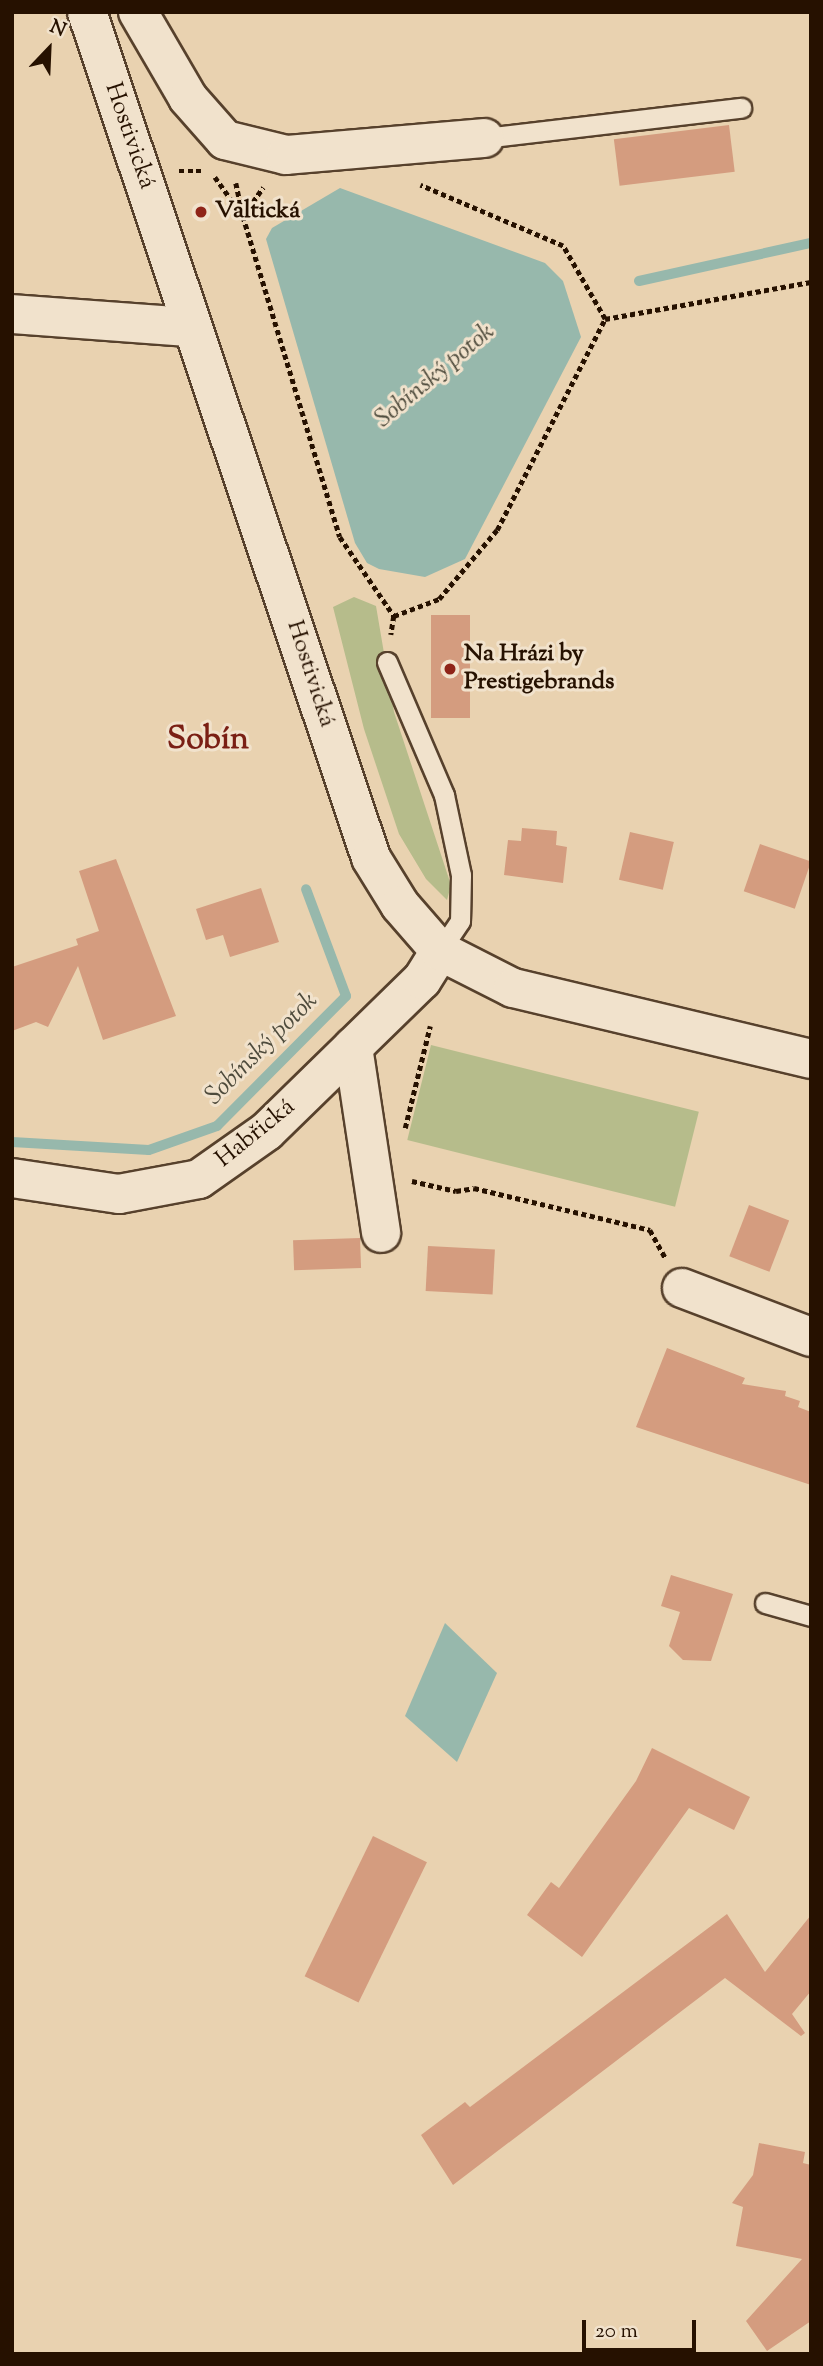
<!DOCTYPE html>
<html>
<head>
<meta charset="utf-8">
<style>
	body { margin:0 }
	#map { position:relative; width:823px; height:2366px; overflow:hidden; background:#e9d2b0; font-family:"Sorts Mill Goudy",serif }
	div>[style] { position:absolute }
	.green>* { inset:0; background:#b6bc8b; transform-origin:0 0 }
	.water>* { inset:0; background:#97b8ac }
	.stream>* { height:10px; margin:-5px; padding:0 5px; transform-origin:5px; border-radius:5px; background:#97b8ac }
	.building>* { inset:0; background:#d49c7f; transform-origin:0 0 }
	.path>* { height:4.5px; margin-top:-2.25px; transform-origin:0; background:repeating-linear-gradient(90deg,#261100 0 5px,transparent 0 8.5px) }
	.roads { filter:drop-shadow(2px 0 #57412c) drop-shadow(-2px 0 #57412c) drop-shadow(0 2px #57412c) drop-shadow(0 -2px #57412c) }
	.lane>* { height:19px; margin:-9.5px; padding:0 9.5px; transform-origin:9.5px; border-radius:9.5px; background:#f1e2cc }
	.street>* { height:38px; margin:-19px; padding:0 19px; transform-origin:19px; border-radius:19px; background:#f1e2cc }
	.secondary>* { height:38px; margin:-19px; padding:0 19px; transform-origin:19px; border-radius:19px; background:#f1e2cc }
	.dots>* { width:19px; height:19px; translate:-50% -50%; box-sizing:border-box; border:4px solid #f1e2cc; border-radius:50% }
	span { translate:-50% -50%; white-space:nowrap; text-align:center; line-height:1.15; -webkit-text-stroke:6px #f1e2cc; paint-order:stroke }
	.street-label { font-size:24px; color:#261100 }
	.poi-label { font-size:24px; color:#261100; font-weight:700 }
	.left { translate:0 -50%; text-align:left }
	.water-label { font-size:26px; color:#4e4b3c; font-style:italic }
	.district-label { font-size:32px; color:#7a1f14; font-weight:700 }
	.frame { position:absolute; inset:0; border:14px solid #261100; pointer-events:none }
	.north { position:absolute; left:14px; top:14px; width:70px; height:70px; -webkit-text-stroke:5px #f1e2cc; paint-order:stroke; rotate:23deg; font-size:19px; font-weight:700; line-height:28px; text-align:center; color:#261100 }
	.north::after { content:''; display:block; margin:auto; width:24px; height:32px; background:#261100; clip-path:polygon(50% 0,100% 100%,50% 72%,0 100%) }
	.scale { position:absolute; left:582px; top:2320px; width:114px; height:32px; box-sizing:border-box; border:4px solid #261100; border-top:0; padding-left:9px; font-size:21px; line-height:24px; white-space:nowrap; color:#261100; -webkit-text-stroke:5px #f1e2cc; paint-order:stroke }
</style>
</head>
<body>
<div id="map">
	<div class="green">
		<i style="clip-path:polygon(354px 597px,376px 606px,394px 712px,451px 885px,447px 900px,426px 879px,399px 834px,364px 729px,333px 607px)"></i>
		<i style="left:431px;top:1045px;width:276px;height:98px;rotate:14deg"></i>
	</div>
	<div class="water">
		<i style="clip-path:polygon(340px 188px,545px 263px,563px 281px,581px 337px,465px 559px,425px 577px,379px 569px,367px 563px,355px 543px,266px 239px,272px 228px)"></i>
		<i style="clip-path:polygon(445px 1623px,497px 1673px,457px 1762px,405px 1716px)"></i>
	</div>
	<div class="stream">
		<i style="left:639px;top:281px;width:176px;rotate:-12.5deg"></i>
		<i style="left:12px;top:1142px;width:137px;rotate:3.3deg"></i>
		<i style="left:149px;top:1150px;width:72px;rotate:-19.4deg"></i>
		<i style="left:217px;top:1126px;width:183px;rotate:-45.2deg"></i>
		<i style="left:346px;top:996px;width:114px;rotate:-110.5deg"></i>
	</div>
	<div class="building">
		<i style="left:729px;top:125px;width:47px;height:116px;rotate:83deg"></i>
		<i style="left:431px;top:615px;width:39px;height:103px"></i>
		<i style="clip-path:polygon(522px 828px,557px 831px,556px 845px,567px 847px,563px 883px,504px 875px,508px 840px,521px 841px)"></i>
		<i style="left:630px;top:832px;width:45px;height:49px;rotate:13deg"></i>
		<i style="left:760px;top:844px;width:54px;height:50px;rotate:19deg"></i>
		<i style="clip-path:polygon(116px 859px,176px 1016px,103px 1040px,78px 966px,48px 1027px,36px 1022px,12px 1031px,12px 967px,78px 945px,76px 939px,99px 931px,79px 871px)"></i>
		<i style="clip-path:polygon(261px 888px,279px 942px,230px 957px,223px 935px,206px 940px,196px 909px)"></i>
		<i style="left:749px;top:1205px;width:43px;height:55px;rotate:21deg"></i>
		<i style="left:360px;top:1238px;width:30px;height:67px;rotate:88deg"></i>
		<i style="left:428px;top:1246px;width:67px;height:45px;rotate:3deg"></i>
		<i style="clip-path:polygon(667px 1348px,745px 1378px,742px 1384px,786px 1391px,785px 1396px,800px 1401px,798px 1407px,811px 1412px,811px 1485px,636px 1427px)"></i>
		<i style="clip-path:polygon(671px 1575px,733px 1594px,711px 1661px,683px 1660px,669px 1646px,680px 1612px,661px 1606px)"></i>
		<i style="clip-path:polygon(652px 1748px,750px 1797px,734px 1830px,689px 1808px,582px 1957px,527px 1915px,551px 1882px,559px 1888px,636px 1781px)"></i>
		<i style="left:373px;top:1836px;width:60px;height:156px;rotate:26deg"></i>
		<i style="clip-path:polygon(727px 1914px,765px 1972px,811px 1915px,811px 1991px,792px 2014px,805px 2033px,801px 2036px,725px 1978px,453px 2185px,421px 2135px,465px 2102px,470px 2107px)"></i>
		<i style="clip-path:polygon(759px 2143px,805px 2152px,803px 2163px,811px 2165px,811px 2321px,767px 2351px,746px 2321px,802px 2259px,736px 2246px,743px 2207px,732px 2203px,753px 2175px)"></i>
	</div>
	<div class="path">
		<i style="left:179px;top:171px;width:23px"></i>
		<i style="left:215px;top:177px;width:48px;rotate:54.3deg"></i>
		<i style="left:243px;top:216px;width:335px;rotate:73.2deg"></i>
		<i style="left:340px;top:537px;width:96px;rotate:55.6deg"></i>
		<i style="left:394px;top:616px;width:19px;rotate:99deg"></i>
		<i style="left:236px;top:183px;width:34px;rotate:78deg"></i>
		<i style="left:243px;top:216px;width:35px;rotate:-55deg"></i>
		<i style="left:605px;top:319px;width:209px;rotate:-10.2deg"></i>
		<i style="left:394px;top:616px;width:48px;rotate:-20.7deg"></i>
		<i style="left:439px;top:599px;width:90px;rotate:-50deg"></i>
		<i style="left:497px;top:530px;width:237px;rotate:-62.9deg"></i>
		<i style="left:605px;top:319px;width:84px;rotate:-119.9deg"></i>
		<i style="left:563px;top:246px;width:155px;rotate:-156.9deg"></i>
		<i style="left:405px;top:1128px;width:105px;rotate:-76.2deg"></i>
		<i style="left:412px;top:1181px;width:45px;rotate:12.8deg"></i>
		<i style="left:456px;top:1191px;width:18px;rotate:-9deg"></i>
		<i style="left:474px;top:1188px;width:181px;rotate:13.4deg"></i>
		<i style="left:650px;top:1230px;width:31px;rotate:61deg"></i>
	</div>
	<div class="roads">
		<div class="lane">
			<i style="left:484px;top:138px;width:259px;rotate:-6.7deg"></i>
			<i style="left:387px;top:662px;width:145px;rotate:66.8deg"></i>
			<i style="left:444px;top:795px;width:82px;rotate:78deg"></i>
			<i style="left:461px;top:875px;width:46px;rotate:91.2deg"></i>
			<i style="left:460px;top:921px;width:36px;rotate:124deg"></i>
			<i style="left:765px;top:1603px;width:48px;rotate:15.8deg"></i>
		</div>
		<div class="street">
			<i style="left:138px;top:12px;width:99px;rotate:59.8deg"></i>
			<i style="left:188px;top:98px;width:56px;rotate:48.6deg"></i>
			<i style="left:225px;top:140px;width:63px;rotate:13.8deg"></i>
			<i style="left:286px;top:155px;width:199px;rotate:-4.9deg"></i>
			<i style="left:12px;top:314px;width:178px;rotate:4.2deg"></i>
			<i style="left:353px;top:1047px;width:188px;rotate:81.4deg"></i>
			<i style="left:12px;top:1178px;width:108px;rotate:8.5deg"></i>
			<i style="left:119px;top:1194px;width:81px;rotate:-10.6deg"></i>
			<i style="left:199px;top:1179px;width:83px;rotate:-35.2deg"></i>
			<i style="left:267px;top:1131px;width:216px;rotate:-44.3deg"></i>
			<i style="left:422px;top:980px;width:34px;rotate:-58deg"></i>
			<i style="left:682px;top:1288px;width:138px;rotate:20.8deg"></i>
		</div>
		<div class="secondary">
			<i style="left:87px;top:12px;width:892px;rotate:71.44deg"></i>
			<i style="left:371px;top:858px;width:55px;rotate:58.3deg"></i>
			<i style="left:400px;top:905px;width:61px;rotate:49deg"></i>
			<i style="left:440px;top:951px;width:82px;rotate:26.9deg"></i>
			<i style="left:513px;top:988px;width:306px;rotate:13.4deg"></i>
		</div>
	</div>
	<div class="dots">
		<i style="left:201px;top:212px;background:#8f2418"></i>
		<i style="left:450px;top:669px;background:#8f2418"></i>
	</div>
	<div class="street-label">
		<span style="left:129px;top:136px;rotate:71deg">Hostivická</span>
		<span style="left:310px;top:674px;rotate:72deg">Hostivická</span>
		<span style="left:256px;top:1134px;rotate:-39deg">Habřická</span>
	</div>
	<div class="poi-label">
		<span class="left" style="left:215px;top:212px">Valtická</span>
		<span class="left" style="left:464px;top:669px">Na Hrázi by<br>Prestigebrands</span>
	</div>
	<div class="water-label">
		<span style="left:435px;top:376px;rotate:-40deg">Sobínský potok</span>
		<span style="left:262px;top:1049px;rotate:-45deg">Sobínský potok</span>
	</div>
	<div class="district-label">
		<span style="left:208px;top:740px">Sobín</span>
	</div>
	<div class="frame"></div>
	<div class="north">N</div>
	<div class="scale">20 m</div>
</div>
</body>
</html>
